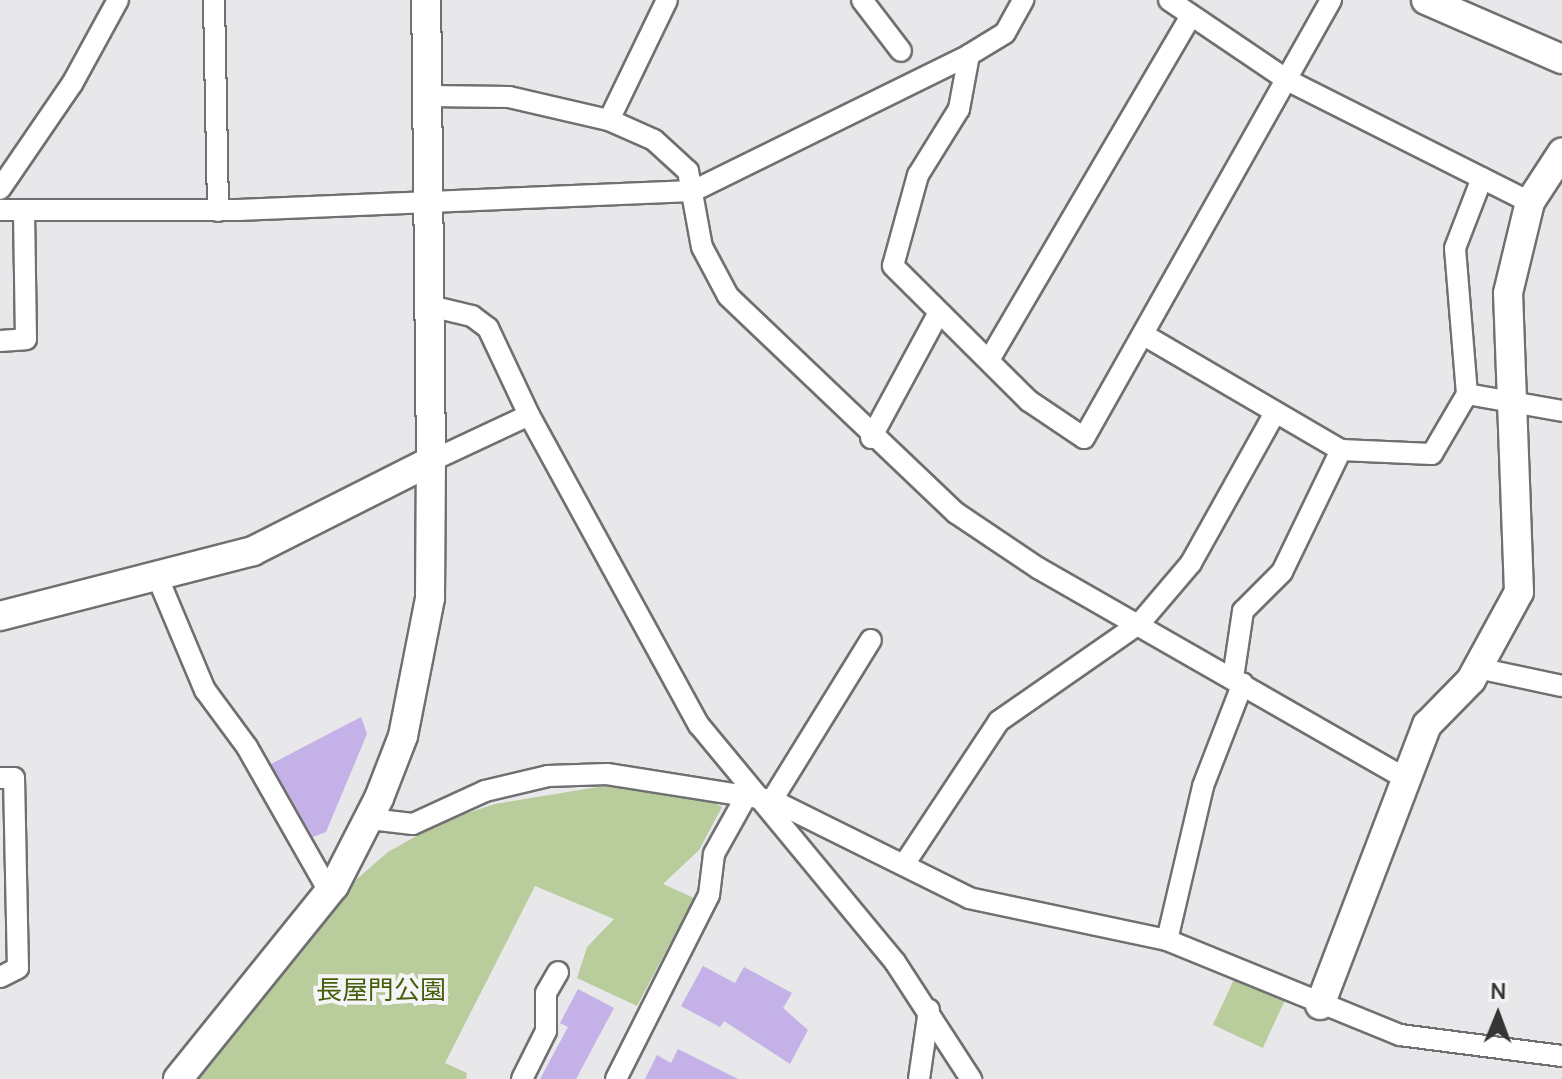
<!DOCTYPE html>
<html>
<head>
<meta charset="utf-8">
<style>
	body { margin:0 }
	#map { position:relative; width:1562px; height:1079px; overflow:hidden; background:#e8e8ea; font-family:Manrope,"Noto Sans JP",sans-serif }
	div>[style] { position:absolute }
	.green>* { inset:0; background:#b8cc9c; transform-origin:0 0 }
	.building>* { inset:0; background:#c4b1e8 }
	.roads { filter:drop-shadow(2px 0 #707072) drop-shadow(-2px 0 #707072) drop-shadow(0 2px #707072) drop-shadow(0 -2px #707072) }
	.street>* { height:20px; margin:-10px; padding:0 10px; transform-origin:10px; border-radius:10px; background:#fff }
	.secondary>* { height:28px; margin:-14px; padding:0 14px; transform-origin:14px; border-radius:14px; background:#fff }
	span { translate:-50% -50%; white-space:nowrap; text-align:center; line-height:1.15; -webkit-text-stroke:8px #f5f5f8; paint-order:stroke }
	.park-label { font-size:26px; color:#455f0a }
	.north { position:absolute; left:1458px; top:975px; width:80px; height:80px; -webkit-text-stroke:6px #f5f5f8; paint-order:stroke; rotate:1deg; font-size:22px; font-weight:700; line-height:32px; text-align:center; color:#353536 }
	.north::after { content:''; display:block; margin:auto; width:28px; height:36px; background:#353536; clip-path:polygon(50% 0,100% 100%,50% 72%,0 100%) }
</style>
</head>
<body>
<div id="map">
	<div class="green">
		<i style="clip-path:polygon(604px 786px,708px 799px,722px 807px,699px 850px,663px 884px,694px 898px,637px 1006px,577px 978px,587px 947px,614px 919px,535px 886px,445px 1063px,467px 1073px,466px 1079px,191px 1079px,358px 878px,388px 852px,443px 821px,495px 804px)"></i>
		<i style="left:1237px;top:973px;width:55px;height:57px;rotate:25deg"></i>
	</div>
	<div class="building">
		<i style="clip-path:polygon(361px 717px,367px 734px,326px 832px,313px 837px,271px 764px)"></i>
		<i style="clip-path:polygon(703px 966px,735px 983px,744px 967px,792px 993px,783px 1008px,808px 1030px,790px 1064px,724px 1021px,720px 1027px,681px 1006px)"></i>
		<i style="clip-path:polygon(578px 989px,614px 1008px,576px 1079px,540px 1079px,568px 1027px,560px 1023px)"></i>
		<i style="clip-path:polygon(678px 1049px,738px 1079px,645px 1079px,657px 1055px,671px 1063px)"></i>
	</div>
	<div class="roads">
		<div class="street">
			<i style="left:214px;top:0;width:211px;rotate:88.9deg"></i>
			<i style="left:862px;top:0;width:64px;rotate:52.6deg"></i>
			<i style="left:1169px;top:0;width:143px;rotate:34.1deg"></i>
			<i style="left:1287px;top:80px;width:272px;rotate:26.7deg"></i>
			<i style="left:969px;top:55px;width:55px;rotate:100.5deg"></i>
			<i style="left:959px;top:109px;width:78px;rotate:121.8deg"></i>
			<i style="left:918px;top:175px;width:94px;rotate:105.4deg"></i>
			<i style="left:893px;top:266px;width:192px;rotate:44.8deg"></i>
			<i style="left:1029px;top:401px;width:66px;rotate:33.9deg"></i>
			<i style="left:1084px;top:438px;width:503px;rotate:-60.58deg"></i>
			<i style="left:428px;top:96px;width:81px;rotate:0.7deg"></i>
			<i style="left:509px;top:97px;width:103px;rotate:13deg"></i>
			<i style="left:609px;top:120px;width:49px;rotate:24deg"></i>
			<i style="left:654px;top:140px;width:46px;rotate:42.4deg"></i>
			<i style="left:688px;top:171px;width:77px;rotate:79.6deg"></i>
			<i style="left:702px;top:247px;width:55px;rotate:62deg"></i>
			<i style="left:728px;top:296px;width:315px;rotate:43.6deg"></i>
			<i style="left:956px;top:513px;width:99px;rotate:33.9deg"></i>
			<i style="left:1038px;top:568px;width:424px;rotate:29.8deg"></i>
			<i style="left:609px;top:120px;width:133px;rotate:-64.2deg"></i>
			<i style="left:0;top:189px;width:127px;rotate:-55.6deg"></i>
			<i style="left:72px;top:84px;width:96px;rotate:-61.3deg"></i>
			<i style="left:0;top:210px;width:238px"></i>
			<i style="left:238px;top:210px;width:455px;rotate:-2.4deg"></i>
			<i style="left:693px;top:191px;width:308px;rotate:-26.2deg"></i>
			<i style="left:969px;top:55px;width:42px;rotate:-31.4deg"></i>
			<i style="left:1005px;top:33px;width:38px;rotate:-61deg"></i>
			<i style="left:430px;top:306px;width:43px;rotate:13.4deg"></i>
			<i style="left:472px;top:316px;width:20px;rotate:37deg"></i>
			<i style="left:488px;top:328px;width:96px;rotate:64.8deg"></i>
			<i style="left:529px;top:415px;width:354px;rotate:61.3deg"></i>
			<i style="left:699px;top:725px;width:308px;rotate:50.4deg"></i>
			<i style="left:895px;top:962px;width:140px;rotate:57deg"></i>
			<i style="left:1144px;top:335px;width:228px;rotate:30.3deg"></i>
			<i style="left:1341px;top:450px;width:91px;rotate:2.5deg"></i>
			<i style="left:1432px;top:454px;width:69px;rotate:-59.7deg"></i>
			<i style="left:1467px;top:394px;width:146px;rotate:-94.7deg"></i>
			<i style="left:1455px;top:248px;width:75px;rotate:-68.9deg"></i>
			<i style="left:0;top:341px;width:26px;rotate:-4deg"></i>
			<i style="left:26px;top:339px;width:128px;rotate:-90.9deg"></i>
			<i style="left:989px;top:360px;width:398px;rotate:-59.6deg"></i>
			<i style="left:1467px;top:394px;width:97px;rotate:10.1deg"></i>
			<i style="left:871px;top:438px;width:141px;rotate:-61.6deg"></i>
			<i style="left:431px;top:461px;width:108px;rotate:-25.1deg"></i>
			<i style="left:157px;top:576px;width:124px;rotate:67.2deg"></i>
			<i style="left:205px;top:690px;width:71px;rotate:53.6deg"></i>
			<i style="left:247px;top:747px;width:168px;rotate:60.4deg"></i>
			<i style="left:1478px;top:668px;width:86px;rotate:12.1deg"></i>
			<i style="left:1233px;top:678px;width:68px;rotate:-81.5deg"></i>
			<i style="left:1243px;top:611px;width:55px;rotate:-45deg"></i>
			<i style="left:1282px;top:572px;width:136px;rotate:-64.2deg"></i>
			<i style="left:0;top:778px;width:14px"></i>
			<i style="left:14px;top:778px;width:190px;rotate:88.8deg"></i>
			<i style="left:18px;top:968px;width:20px;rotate:153deg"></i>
			<i style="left:772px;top:800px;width:188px;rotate:-58.3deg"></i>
			<i style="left:370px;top:819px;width:43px;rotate:6.6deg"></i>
			<i style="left:413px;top:824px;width:79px;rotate:-24.6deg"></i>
			<i style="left:485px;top:791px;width:65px;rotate:-13.4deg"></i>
			<i style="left:548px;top:776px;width:59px;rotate:-1.9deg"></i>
			<i style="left:607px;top:774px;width:167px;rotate:9deg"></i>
			<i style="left:772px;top:800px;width:220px;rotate:26.4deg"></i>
			<i style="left:969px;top:898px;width:202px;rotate:12deg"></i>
			<i style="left:1167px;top:940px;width:252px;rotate:22.2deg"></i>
			<i style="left:1400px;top:1035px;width:163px;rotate:7.4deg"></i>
			<i style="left:905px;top:863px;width:170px;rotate:-56.5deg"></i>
			<i style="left:999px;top:721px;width:172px;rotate:-34.8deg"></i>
			<i style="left:1140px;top:623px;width:79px;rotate:-49.6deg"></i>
			<i style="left:1191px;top:563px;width:172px;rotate:-60.8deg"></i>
			<i style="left:1167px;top:940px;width:158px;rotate:-76.8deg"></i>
			<i style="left:1203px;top:786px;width:110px;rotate:-68.8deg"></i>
			<i style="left:522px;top:1079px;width:54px;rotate:-63.4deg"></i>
			<i style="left:546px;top:1031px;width:38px;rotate:-90deg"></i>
			<i style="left:546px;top:993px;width:24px;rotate:-60deg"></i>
			<i style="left:616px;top:1079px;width:206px;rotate:-63.2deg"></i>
			<i style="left:709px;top:895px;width:41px;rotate:-83deg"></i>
			<i style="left:714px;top:854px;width:62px;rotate:-60.9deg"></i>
			<i style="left:919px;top:1079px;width:70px;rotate:-81.8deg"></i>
		</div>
		<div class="secondary">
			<i style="left:1426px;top:0;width:148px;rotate:23.5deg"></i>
			<i style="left:0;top:616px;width:261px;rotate:-14.4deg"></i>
			<i style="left:253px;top:551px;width:199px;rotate:-26.8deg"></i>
			<i style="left:431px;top:461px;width:461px;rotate:-90.6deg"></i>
			<i style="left:1320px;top:1005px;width:300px;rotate:-69.1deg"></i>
			<i style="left:1427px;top:725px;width:63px;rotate:-45.6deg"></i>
			<i style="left:1471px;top:680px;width:100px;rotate:-61.4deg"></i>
			<i style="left:1519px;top:592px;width:299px;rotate:-92.1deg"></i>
			<i style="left:1508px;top:293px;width:94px;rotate:-76.4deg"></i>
			<i style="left:1530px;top:202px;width:59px;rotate:-56.9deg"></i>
			<i style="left:178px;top:1079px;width:248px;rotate:-51.1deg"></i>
			<i style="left:334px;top:886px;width:99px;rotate:-62.9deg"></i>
			<i style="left:379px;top:798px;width:66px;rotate:-68.8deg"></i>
			<i style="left:403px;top:736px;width:141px;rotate:-78.9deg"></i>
			<i style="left:430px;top:598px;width:137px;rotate:-89.6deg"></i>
		</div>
	</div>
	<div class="park-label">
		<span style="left:381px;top:990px">長屋門公園</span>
	</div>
	<div class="north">N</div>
</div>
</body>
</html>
